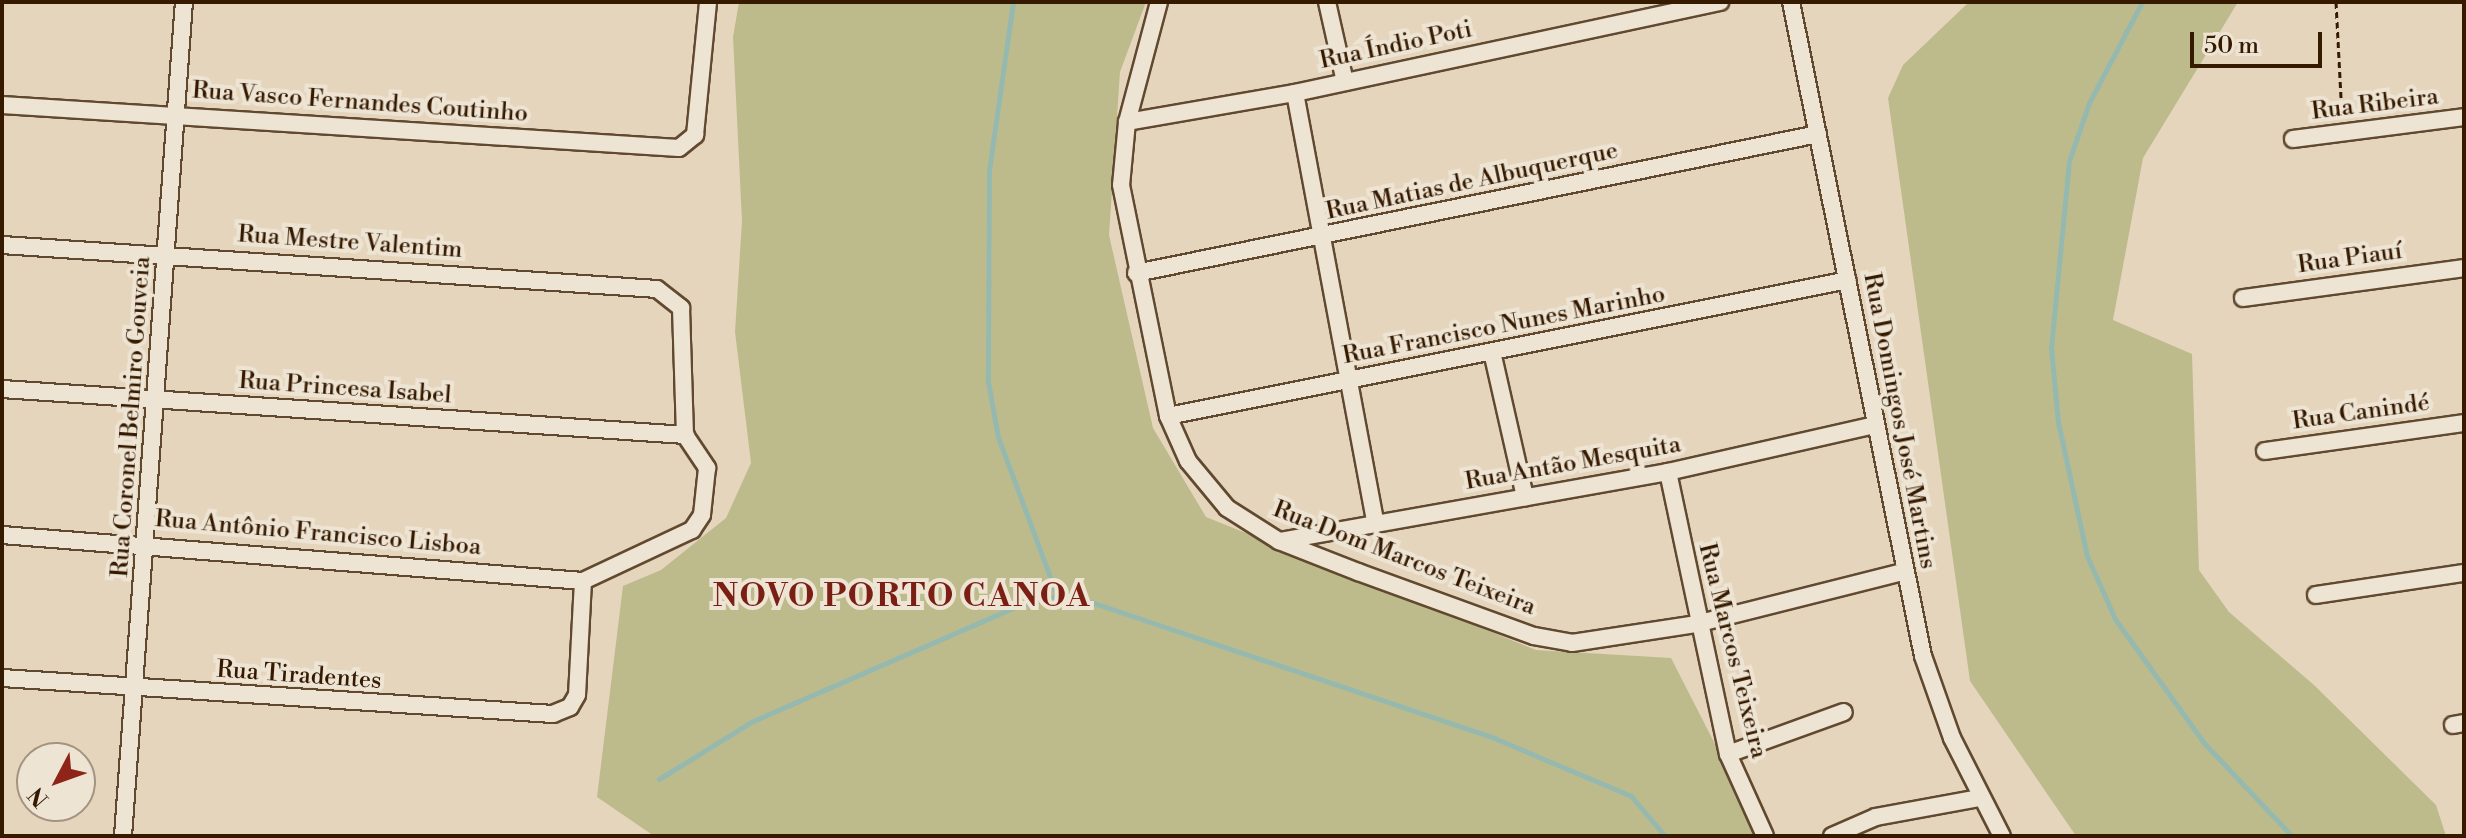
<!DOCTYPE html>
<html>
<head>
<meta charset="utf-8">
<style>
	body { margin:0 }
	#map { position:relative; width:2466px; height:838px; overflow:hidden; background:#e5d5bd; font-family:"Libre Bodoni",serif }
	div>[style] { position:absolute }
	.green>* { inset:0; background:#bdbb8c }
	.stream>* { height:5px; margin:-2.5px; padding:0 2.5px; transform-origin:2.5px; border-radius:2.5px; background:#96b9af }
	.path>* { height:3px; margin-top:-1.5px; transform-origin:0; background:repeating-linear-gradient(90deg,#351a00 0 6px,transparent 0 10px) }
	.roads { filter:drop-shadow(2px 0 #61492f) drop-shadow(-2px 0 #61492f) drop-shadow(0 2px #61492f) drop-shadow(0 -2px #61492f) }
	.minor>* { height:16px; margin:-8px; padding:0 8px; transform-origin:8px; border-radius:8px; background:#eee4d4 }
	span { translate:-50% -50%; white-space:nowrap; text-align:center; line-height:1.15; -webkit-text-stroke:8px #eee4d4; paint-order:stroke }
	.street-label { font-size:24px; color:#351a00 }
	.district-label { font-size:32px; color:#7a1f14; font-weight:700; letter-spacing:2px }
	.frame { position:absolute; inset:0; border:4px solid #351a00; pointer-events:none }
	.north { position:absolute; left:16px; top:742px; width:80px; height:80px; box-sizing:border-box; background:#eee4d4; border:2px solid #a4937f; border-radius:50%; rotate:229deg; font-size:22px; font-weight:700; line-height:32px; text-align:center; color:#351a00 }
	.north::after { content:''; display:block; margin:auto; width:28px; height:36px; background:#8f2418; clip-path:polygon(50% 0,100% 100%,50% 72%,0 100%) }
	.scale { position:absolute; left:2190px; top:32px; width:132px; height:36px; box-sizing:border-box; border:4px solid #351a00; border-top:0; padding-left:10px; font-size:24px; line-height:28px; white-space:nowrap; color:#351a00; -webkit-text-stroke:6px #eee4d4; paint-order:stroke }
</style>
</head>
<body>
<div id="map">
	<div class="green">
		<i style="clip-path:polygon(739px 2px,1146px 2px,1120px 72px,1109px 235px,1153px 428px,1206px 517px,1536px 650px,1671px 658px,1762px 836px,654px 836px,597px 797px,623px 586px,661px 570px,726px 518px,751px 463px,735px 332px,742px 221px,733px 37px)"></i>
		<i style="clip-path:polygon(1969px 2px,2238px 2px,2143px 158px,2113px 320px,2192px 354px,2199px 570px,2229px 612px,2314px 685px,2436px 805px,2446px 836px,2076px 836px,1970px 681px,1888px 98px,1903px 65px)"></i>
	</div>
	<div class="stream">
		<i style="left:1013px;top:2px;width:171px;rotate:98.1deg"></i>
		<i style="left:989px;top:171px;width:211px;rotate:90.3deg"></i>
		<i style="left:988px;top:382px;width:56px;rotate:79.7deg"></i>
		<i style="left:998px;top:437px;width:170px;rotate:69.6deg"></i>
		<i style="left:2142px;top:2px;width:114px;rotate:117.7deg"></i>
		<i style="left:2089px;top:103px;width:61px;rotate:109deg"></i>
		<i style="left:2069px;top:161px;width:187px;rotate:95.5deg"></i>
		<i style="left:2051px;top:347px;width:75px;rotate:84.7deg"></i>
		<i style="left:2058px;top:422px;width:137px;rotate:77.8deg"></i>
		<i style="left:2087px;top:556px;width:69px;rotate:66deg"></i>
		<i style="left:2115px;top:619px;width:153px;rotate:54.3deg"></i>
		<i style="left:2204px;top:743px;width:128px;rotate:46.6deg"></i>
		<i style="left:659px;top:779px;width:110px;rotate:-31.7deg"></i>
		<i style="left:753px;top:721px;width:291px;rotate:-23.5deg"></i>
		<i style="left:1020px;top:605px;width:48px;rotate:-13.2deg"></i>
		<i style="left:1067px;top:594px;width:451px;rotate:18.6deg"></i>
		<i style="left:1494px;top:738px;width:149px;rotate:22.9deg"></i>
		<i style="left:1631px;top:796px;width:52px;rotate:49.6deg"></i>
	</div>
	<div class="path">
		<i style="left:2336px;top:2px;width:116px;rotate:87deg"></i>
	</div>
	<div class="roads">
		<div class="minor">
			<i style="left:1159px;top:2px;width:124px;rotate:104.9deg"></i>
			<i style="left:1127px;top:122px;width:63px;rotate:95.4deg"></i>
			<i style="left:1121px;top:185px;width:236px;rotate:78.5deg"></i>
			<i style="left:1168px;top:416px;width:49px;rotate:66deg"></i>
			<i style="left:1188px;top:461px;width:61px;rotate:50.3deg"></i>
			<i style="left:1227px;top:508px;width:62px;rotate:32.4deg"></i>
			<i style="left:1279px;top:541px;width:85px;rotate:21.4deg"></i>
			<i style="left:1358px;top:572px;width:187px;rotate:20deg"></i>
			<i style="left:1534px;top:636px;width:39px;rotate:10deg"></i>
			<i style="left:1572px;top:643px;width:125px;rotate:-8.7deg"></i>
			<i style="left:1696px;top:624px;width:213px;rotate:-14.1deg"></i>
			<i style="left:1327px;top:2px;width:82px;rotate:77.3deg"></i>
			<i style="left:1791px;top:2px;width:667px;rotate:78.59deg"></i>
			<i style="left:1923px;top:656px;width:87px;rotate:70.5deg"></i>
			<i style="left:1952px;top:738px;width:110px;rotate:63deg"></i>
			<i style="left:1295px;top:93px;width:439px;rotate:79.4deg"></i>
			<i style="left:2px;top:105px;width:678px;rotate:3.63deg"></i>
			<i style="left:679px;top:148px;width:21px;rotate:-39deg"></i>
			<i style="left:695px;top:135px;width:134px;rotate:-84.4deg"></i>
			<i style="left:1127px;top:122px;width:170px;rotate:-9.8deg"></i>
			<i style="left:1295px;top:93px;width:435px;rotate:-12.1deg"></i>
			<i style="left:2293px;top:139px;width:172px;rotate:-7.3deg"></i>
			<i style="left:2px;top:245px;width:656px;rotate:3.84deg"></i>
			<i style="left:657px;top:289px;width:31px;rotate:38deg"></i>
			<i style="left:681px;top:308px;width:127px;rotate:88.2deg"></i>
			<i style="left:685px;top:435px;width:40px;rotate:56deg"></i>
			<i style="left:707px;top:468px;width:47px;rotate:96.1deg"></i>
			<i style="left:702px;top:515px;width:18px;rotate:124deg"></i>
			<i style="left:692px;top:530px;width:120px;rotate:154.9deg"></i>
			<i style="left:583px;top:581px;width:114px;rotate:93deg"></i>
			<i style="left:577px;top:695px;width:14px;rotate:120deg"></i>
			<i style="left:570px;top:707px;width:18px;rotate:158deg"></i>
			<i style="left:553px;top:714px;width:552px;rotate:-176.26deg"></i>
			<i style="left:1136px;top:273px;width:696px;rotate:-11.52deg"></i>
			<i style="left:2243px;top:298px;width:223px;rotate:-7.7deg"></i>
			<i style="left:1493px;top:356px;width:145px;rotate:77.2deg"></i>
			<i style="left:2px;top:389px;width:685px;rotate:3.85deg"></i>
			<i style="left:1168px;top:416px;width:693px;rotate:-11.31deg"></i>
			<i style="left:2265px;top:451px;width:201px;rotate:-8deg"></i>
			<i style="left:1668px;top:472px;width:288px;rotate:78deg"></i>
			<i style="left:1728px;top:754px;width:90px;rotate:65.7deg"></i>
			<i style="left:2px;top:535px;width:583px;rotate:4.53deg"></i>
			<i style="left:1280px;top:541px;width:394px;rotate:-10.1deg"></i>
			<i style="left:1668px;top:472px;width:212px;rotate:-12.8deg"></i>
			<i style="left:2316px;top:595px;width:150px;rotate:-8.5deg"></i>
			<i style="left:2453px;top:725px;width:11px;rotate:-10deg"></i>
			<i style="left:1728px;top:754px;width:123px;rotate:-19.9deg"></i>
			<i style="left:123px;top:836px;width:836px;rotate:-85.82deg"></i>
			<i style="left:1832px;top:836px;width:48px;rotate:-23.4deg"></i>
			<i style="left:1876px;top:817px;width:106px;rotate:-10.4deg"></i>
		</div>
	</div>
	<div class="street-label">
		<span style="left:1396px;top:46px;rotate:-12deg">Rua Índio Poti</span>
		<span style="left:360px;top:103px;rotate:4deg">Rua Vasco Fernandes Coutinho</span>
		<span style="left:2375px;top:105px;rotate:-7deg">Rua Ribeira</span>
		<span style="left:1472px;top:182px;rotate:-12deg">Rua Matias de Albuquerque</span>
		<span style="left:350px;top:243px;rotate:4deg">Rua Mestre Valentim</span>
		<span style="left:2350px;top:259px;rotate:-8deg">Rua Piauí</span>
		<span style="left:1504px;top:326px;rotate:-11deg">Rua Francisco Nunes Marinho</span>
		<span style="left:345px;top:389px;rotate:4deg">Rua Princesa Isabel</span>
		<span style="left:2361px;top:413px;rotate:-8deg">Rua Canindé</span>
		<span style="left:132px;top:417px;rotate:-86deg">Rua Coronel Belmiro Gouveia</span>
		<span style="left:1899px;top:421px;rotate:79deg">Rua Domingos José Martins</span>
		<span style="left:1573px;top:464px;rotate:-10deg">Rua Antão Mesquita</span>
		<span style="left:318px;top:534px;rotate:5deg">Rua Antônio Francisco Lisboa</span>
		<span style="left:1404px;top:559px;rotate:21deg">Rua Dom Marcos Teixeira</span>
		<span style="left:1732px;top:651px;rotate:76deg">Rua Marcos Teixeira</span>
		<span style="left:299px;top:676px;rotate:4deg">Rua Tiradentes</span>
	</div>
	<div class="district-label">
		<span style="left:902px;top:596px">NOVO PORTO CANOA</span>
	</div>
	<div class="frame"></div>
	<div class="north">N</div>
	<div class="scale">50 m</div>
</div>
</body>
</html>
